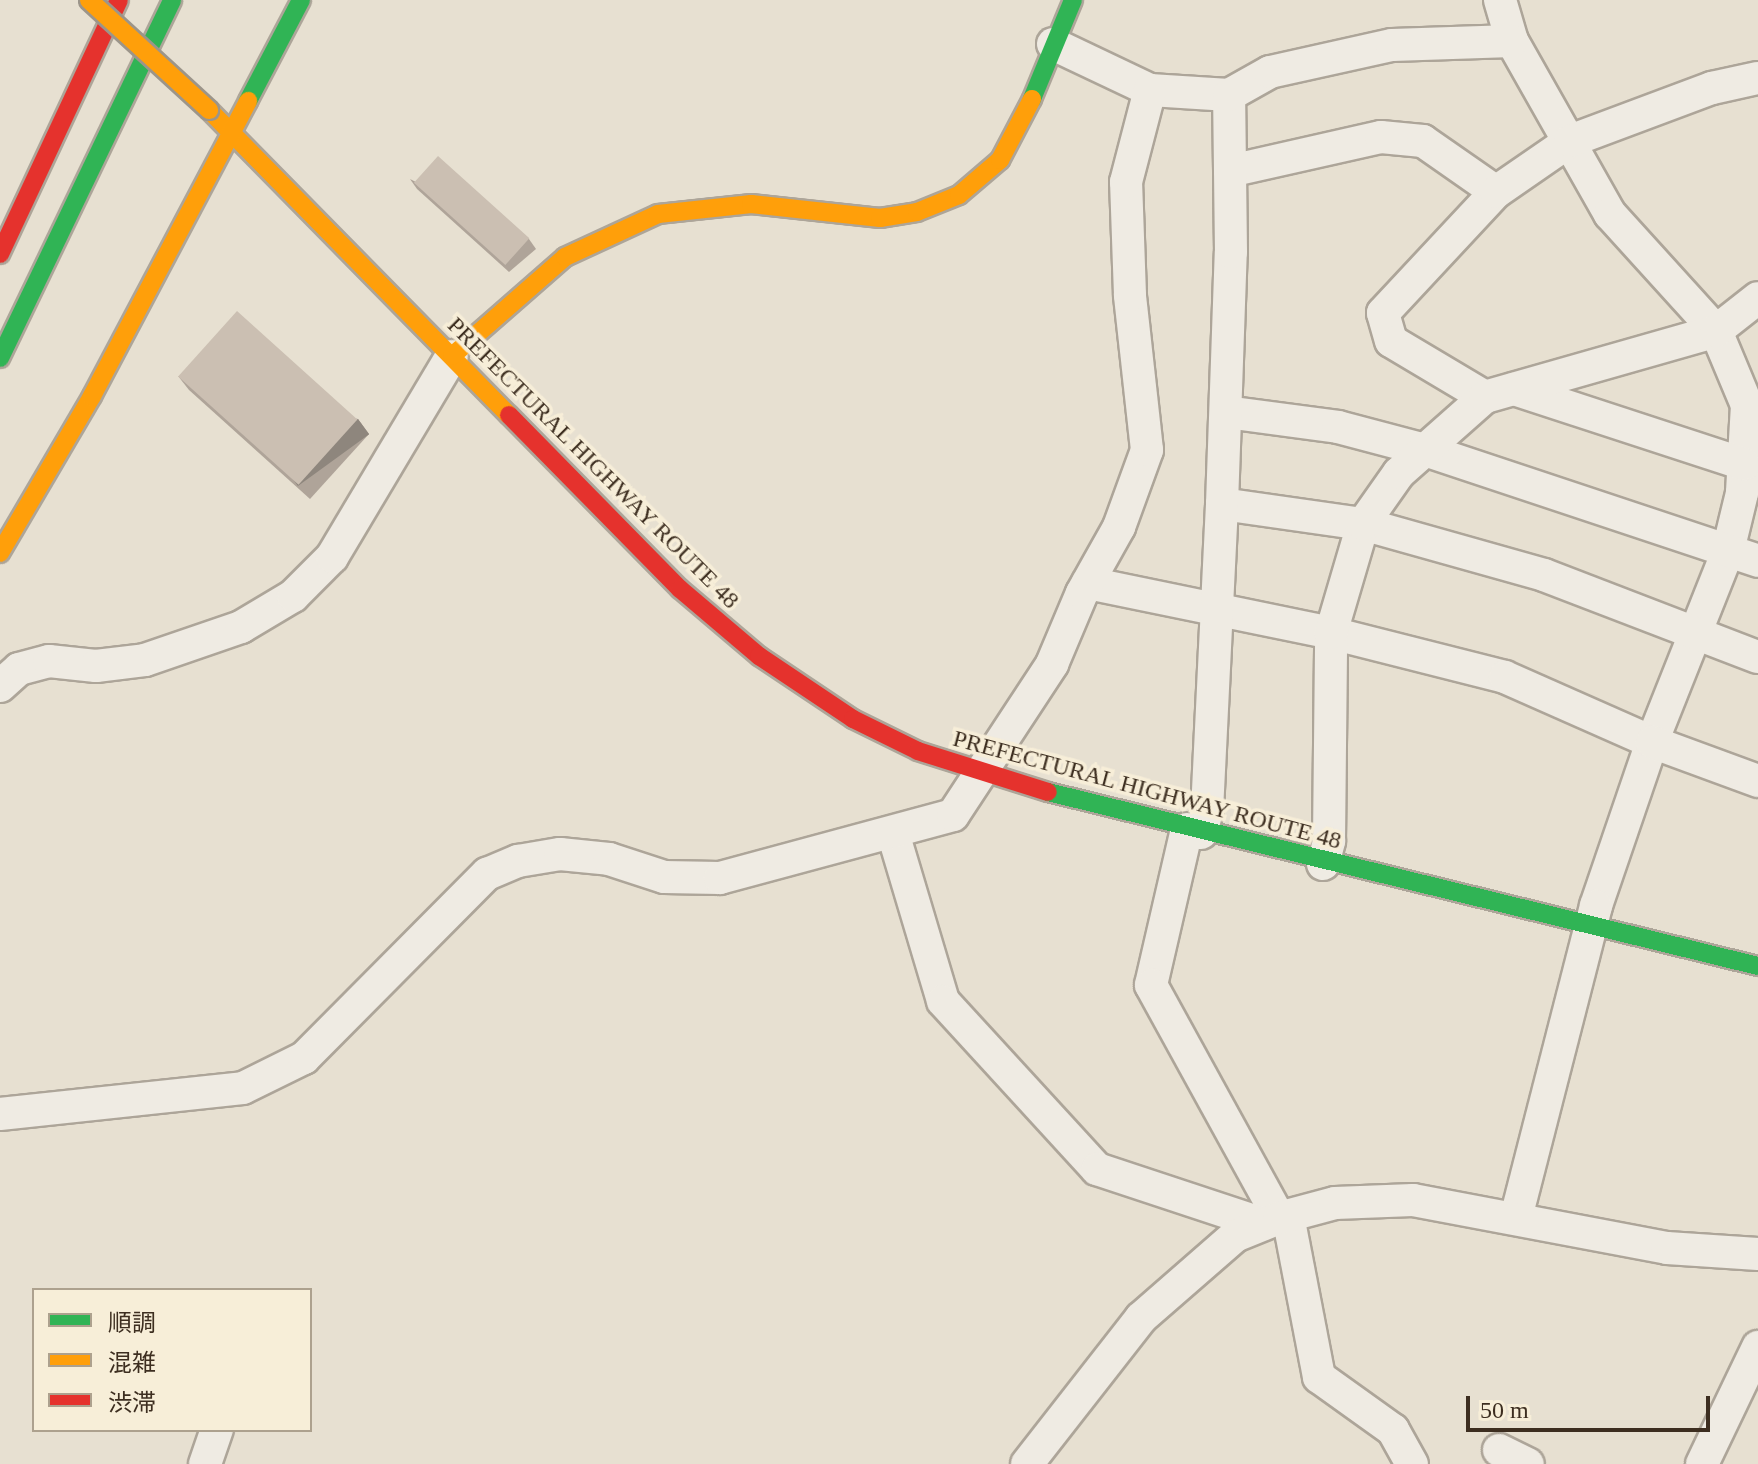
<!DOCTYPE html>
<html>
<head>
<meta charset="utf-8">
<style>
	body { margin:0 }
	#map { position:relative; width:1758px; height:1464px; overflow:hidden; background:#e7e0d1; font-family:"Times New Roman","Noto Sans JP",serif }
	div>[style] { position:absolute }
	.roads { filter:drop-shadow(2px 0 #ada599) drop-shadow(-2px 0 #ada599) drop-shadow(0 2px #ada599) drop-shadow(0 -2px #ada599) }
	.street>* { height:32px; margin:-16px; padding:0 16px; transform-origin:16px; border-radius:16px; background:#efebe3 }
	.fast>* { height:18px; margin:-9px; padding:0 9px; transform-origin:9px; border-radius:9px; background:#30b455 }
	.slow>* { height:18px; margin:-9px; padding:0 9px; transform-origin:9px; border-radius:9px; background:#ff9f0a }
	.jam>* { height:18px; margin:-9px; padding:0 9px; transform-origin:9px; border-radius:9px; background:#e5322d }
	.bridges { filter:drop-shadow(2px 0 #9c958a) drop-shadow(-2px 0 #9c958a) drop-shadow(0 2px #9c958a) drop-shadow(0 -2px #9c958a) }
	.slow-bridge>* { height:18px; margin:-9px; padding:0 9px; transform-origin:9px; border-radius:9px; background:#ff9f0a }
	.wall>* { inset:0; background:#afa499 }
	.shaded-wall>* { inset:0; background:#8e867d; transform-origin:0 0 }
	.building>* { inset:0; background:#cbbfb2; transform-origin:0 0 }
	span { translate:-50% -50%; white-space:nowrap; text-align:center; line-height:1.15; -webkit-text-stroke:7px #f7eed8; paint-order:stroke }
	.street-label { font-size:24px; color:#3d2e20 }
	.legend { position:absolute; left:32px; top:1288px; width:280px; height:144px; box-sizing:border-box; background:#f7eed8; border:2px solid #ada18e; margin:0; padding:10px 14px; list-style:none; font-size:24px; color:#3d2e20 }
	.legend li { display:flex; align-items:center; gap:16px; height:40px }
	.legend b { width:40px; border:2px solid #ada18e }
	.scale { position:absolute; left:1466px; top:1396px; width:244px; height:36px; box-sizing:border-box; border:4px solid #3d2e20; border-top:0; padding-left:10px; font-size:24px; line-height:28px; white-space:nowrap; color:#3d2e20; -webkit-text-stroke:6px #f7eed8; paint-order:stroke }
</style>
</head>
<body>
<div id="map">
	<div class="roads">
		<div class="street">
			<i style="left:1500px;top:0;width:43px;rotate:73.7deg"></i>
			<i style="left:1512px;top:41px;width:199px;rotate:60.5deg"></i>
			<i style="left:1610px;top:214px;width:158px;rotate:47.8deg"></i>
			<i style="left:1716px;top:331px;width:80px;rotate:67.3deg"></i>
			<i style="left:1747px;top:405px;width:88px;rotate:93.3deg"></i>
			<i style="left:1742px;top:493px;width:60px;rotate:103.6deg"></i>
			<i style="left:1728px;top:551px;width:206px;rotate:111.7deg"></i>
			<i style="left:1652px;top:742px;width:173px;rotate:108.9deg"></i>
			<i style="left:1596px;top:906px;width:321px;rotate:104.4deg"></i>
			<i style="left:1053px;top:44px;width:107px;rotate:25.4deg"></i>
			<i style="left:1150px;top:90px;width:79px;rotate:3.6deg"></i>
			<i style="left:1230px;top:171px;width:155px;rotate:-12.7deg"></i>
			<i style="left:1381px;top:137px;width:42px;rotate:5.4deg"></i>
			<i style="left:1423px;top:141px;width:89px;rotate:34.9deg"></i>
			<i style="left:1514px;top:389px;width:242px;rotate:18.1deg"></i>
			<i style="left:1485px;top:397px;width:109px;rotate:-149.2deg"></i>
			<i style="left:1391px;top:341px;width:29px;rotate:-106deg"></i>
			<i style="left:1383px;top:313px;width:166px;rotate:-47deg"></i>
			<i style="left:1496px;top:192px;width:90px;rotate:-34.6deg"></i>
			<i style="left:1570px;top:141px;width:152px;rotate:-20.5deg"></i>
			<i style="left:1712px;top:88px;width:47px;rotate:-12.3deg"></i>
			<i style="left:1226px;top:412px;width:113px;rotate:7.6deg"></i>
			<i style="left:1338px;top:427px;width:90px;rotate:14.8deg"></i>
			<i style="left:1425px;top:450px;width:351px;rotate:18.4deg"></i>
			<i style="left:1222px;top:504px;width:142px;rotate:8.1deg"></i>
			<i style="left:1363px;top:524px;width:188px;rotate:15.7deg"></i>
			<i style="left:1544px;top:575px;width:229px;rotate:21deg"></i>
			<i style="left:1088px;top:583px;width:248px;rotate:11.6deg"></i>
			<i style="left:1331px;top:633px;width:179px;rotate:14.2deg"></i>
			<i style="left:1505px;top:677px;width:161px;rotate:23.9deg"></i>
			<i style="left:1652px;top:742px;width:113px;rotate:20.2deg"></i>
			<i style="left:0;top:686px;width:25px;rotate:-42deg"></i>
			<i style="left:19px;top:669px;width:31px;rotate:-15deg"></i>
			<i style="left:49px;top:661px;width:47px;rotate:6.1deg"></i>
			<i style="left:96px;top:666px;width:49px;rotate:-7deg"></i>
			<i style="left:145px;top:660px;width:102px;rotate:-19deg"></i>
			<i style="left:241px;top:627px;width:61px;rotate:-30.8deg"></i>
			<i style="left:293px;top:596px;width:55px;rotate:-45deg"></i>
			<i style="left:332px;top:557px;width:234px;rotate:-59.2deg"></i>
			<i style="left:1187px;top:829px;width:160px;rotate:103deg"></i>
			<i style="left:1151px;top:985px;width:266px;rotate:61.2deg"></i>
			<i style="left:893px;top:833px;width:175px;rotate:73.4deg"></i>
			<i style="left:943px;top:1001px;width:228px;rotate:47.5deg"></i>
			<i style="left:1097px;top:1169px;width:175px;rotate:18.3deg"></i>
			<i style="left:1201px;top:833px;width:23px;rotate:-75deg"></i>
			<i style="left:1207px;top:811px;width:307px;rotate:-87.2deg"></i>
			<i style="left:1222px;top:504px;width:252px;rotate:-88deg"></i>
			<i style="left:1231px;top:252px;width:157px;rotate:-90.7deg"></i>
			<i style="left:1229px;top:95px;width:47px;rotate:-29.3deg"></i>
			<i style="left:1270px;top:72px;width:125px;rotate:-12.5deg"></i>
			<i style="left:1392px;top:45px;width:120px;rotate:-1.9deg"></i>
			<i style="left:1323px;top:864px;width:24px;rotate:-75deg"></i>
			<i style="left:1329px;top:841px;width:208px;rotate:-89.4deg"></i>
			<i style="left:1331px;top:633px;width:114px;rotate:-73.6deg"></i>
			<i style="left:1363px;top:524px;width:62px;rotate:-54.8deg"></i>
			<i style="left:1399px;top:473px;width:115px;rotate:-41.5deg"></i>
			<i style="left:1485px;top:397px;width:240px;rotate:-15.9deg"></i>
			<i style="left:1716px;top:331px;width:53px;rotate:-38.2deg"></i>
			<i style="left:0;top:1114px;width:244px;rotate:-6.1deg"></i>
			<i style="left:243px;top:1088px;width:68px;rotate:-26.2deg"></i>
			<i style="left:304px;top:1058px;width:260px;rotate:-45.2deg"></i>
			<i style="left:487px;top:874px;width:34px;rotate:-23deg"></i>
			<i style="left:518px;top:861px;width:43px;rotate:-9.5deg"></i>
			<i style="left:560px;top:854px;width:49px;rotate:5.8deg"></i>
			<i style="left:609px;top:859px;width:58px;rotate:18.1deg"></i>
			<i style="left:664px;top:877px;width:56px;rotate:1deg"></i>
			<i style="left:720px;top:878px;width:241px;rotate:-15.1deg"></i>
			<i style="left:953px;top:815px;width:181px;rotate:-56.7deg"></i>
			<i style="left:1052px;top:664px;width:77px;rotate:-67.1deg"></i>
			<i style="left:1082px;top:593px;width:76px;rotate:-60.7deg"></i>
			<i style="left:1119px;top:527px;width:82px;rotate:-70deg"></i>
			<i style="left:1147px;top:450px;width:156px;rotate:-96.3deg"></i>
			<i style="left:1130px;top:295px;width:113px;rotate:-92deg"></i>
			<i style="left:1126px;top:182px;width:95px;rotate:-75.4deg"></i>
			<i style="left:1288px;top:1216px;width:164px;rotate:79.1deg"></i>
			<i style="left:1319px;top:1377px;width:91px;rotate:35.6deg"></i>
			<i style="left:1393px;top:1430px;width:39px;rotate:61deg"></i>
			<i style="left:1499px;top:1450px;width:32px;rotate:26deg"></i>
			<i style="left:205px;top:1464px;width:36px;rotate:-71deg"></i>
			<i style="left:1027px;top:1464px;width:185px;rotate:-52deg"></i>
			<i style="left:1141px;top:1318px;width:125px;rotate:-41.1deg"></i>
			<i style="left:1235px;top:1236px;width:48px;rotate:-22.2deg"></i>
			<i style="left:1279px;top:1218px;width:58px;rotate:-15deg"></i>
			<i style="left:1335px;top:1203px;width:78px;rotate:-2.2deg"></i>
			<i style="left:1413px;top:1200px;width:258px;rotate:10.7deg"></i>
			<i style="left:1667px;top:1248px;width:91px;rotate:3.8deg"></i>
			<i style="left:1702px;top:1464px;width:130px;rotate:-64.4deg"></i>
		</div>
		<div class="fast">
			<i style="left:1032px;top:99px;width:107px;rotate:-67.5deg"></i>
			<i style="left:248px;top:101px;width:114px;rotate:-62.3deg"></i>
			<i style="left:0;top:358px;width:397px;rotate:-64.3deg"></i>
			<i style="left:1048px;top:792px;width:731px;rotate:13.77deg"></i>
		</div>
		<div class="slow">
			<i style="left:209px;top:110px;width:428px;rotate:45.5deg"></i>
			<i style="left:452px;top:356px;width:150px;rotate:-41.2deg"></i>
			<i style="left:565px;top:257px;width:102px;rotate:-24.8deg"></i>
			<i style="left:658px;top:214px;width:94px;rotate:-6.1deg"></i>
			<i style="left:751px;top:204px;width:130px;rotate:6.2deg"></i>
			<i style="left:880px;top:218px;width:37px;rotate:-9deg"></i>
			<i style="left:917px;top:212px;width:45px;rotate:-22deg"></i>
			<i style="left:959px;top:195px;width:54px;rotate:-40.5deg"></i>
			<i style="left:1000px;top:160px;width:69px;rotate:-62.3deg"></i>
			<i style="left:0;top:553px;width:182px;rotate:-59.6deg"></i>
			<i style="left:92px;top:396px;width:334px;rotate:-62.1deg"></i>
		</div>
		<div class="jam">
			<i style="left:0;top:254px;width:280px;rotate:-64.9deg"></i>
			<i style="left:509px;top:415px;width:244px;rotate:45.5deg"></i>
			<i style="left:680px;top:589px;width:104px;rotate:40.3deg"></i>
			<i style="left:759px;top:656px;width:113px;rotate:33.8deg"></i>
			<i style="left:853px;top:719px;width:72px;rotate:26.2deg"></i>
			<i style="left:918px;top:751px;width:136px;rotate:17.5deg"></i>
		</div>
	</div>
	<div class="bridges">
		<div class="slow-bridge">
			<i style="left:89px;top:0;width:163px;rotate:42.5deg"></i>
		</div>
	</div>
	<div class="wall">
		<i style="clip-path:polygon(410px 179px,529px 239px,536px 249px,509px 272px,417px 189px)"></i>
		<i style="clip-path:polygon(178px 376px,358px 419px,369px 434px,310px 499px,189px 390px)"></i>
	</div>
	<div class="shaded-wall">
		<i style="left:358px;top:419px;width:19px;height:88px;rotate:54deg"></i>
	</div>
	<div class="building">
		<i style="left:438px;top:156px;width:123px;height:36px;rotate:42deg"></i>
		<i style="left:237px;top:311px;width:162px;height:88px;rotate:42deg"></i>
	</div>
	<div class="street-label">
		<span style="left:593px;top:463px;rotate:45deg">PREFECTURAL HIGHWAY ROUTE 48</span>
		<span style="left:1147px;top:790px;rotate:15deg">PREFECTURAL HIGHWAY ROUTE 48</span>
	</div>
	<ul class="legend">
	<li><b style="height:10px;background:#30b455"></b>順調</li>
	<li><b style="height:10px;background:#ff9f0a"></b>混雑</li>
	<li><b style="height:10px;background:#e5322d"></b>渋滞</li>
	</ul>
	<div class="scale">50 m</div>
</div>
</body>
</html>
